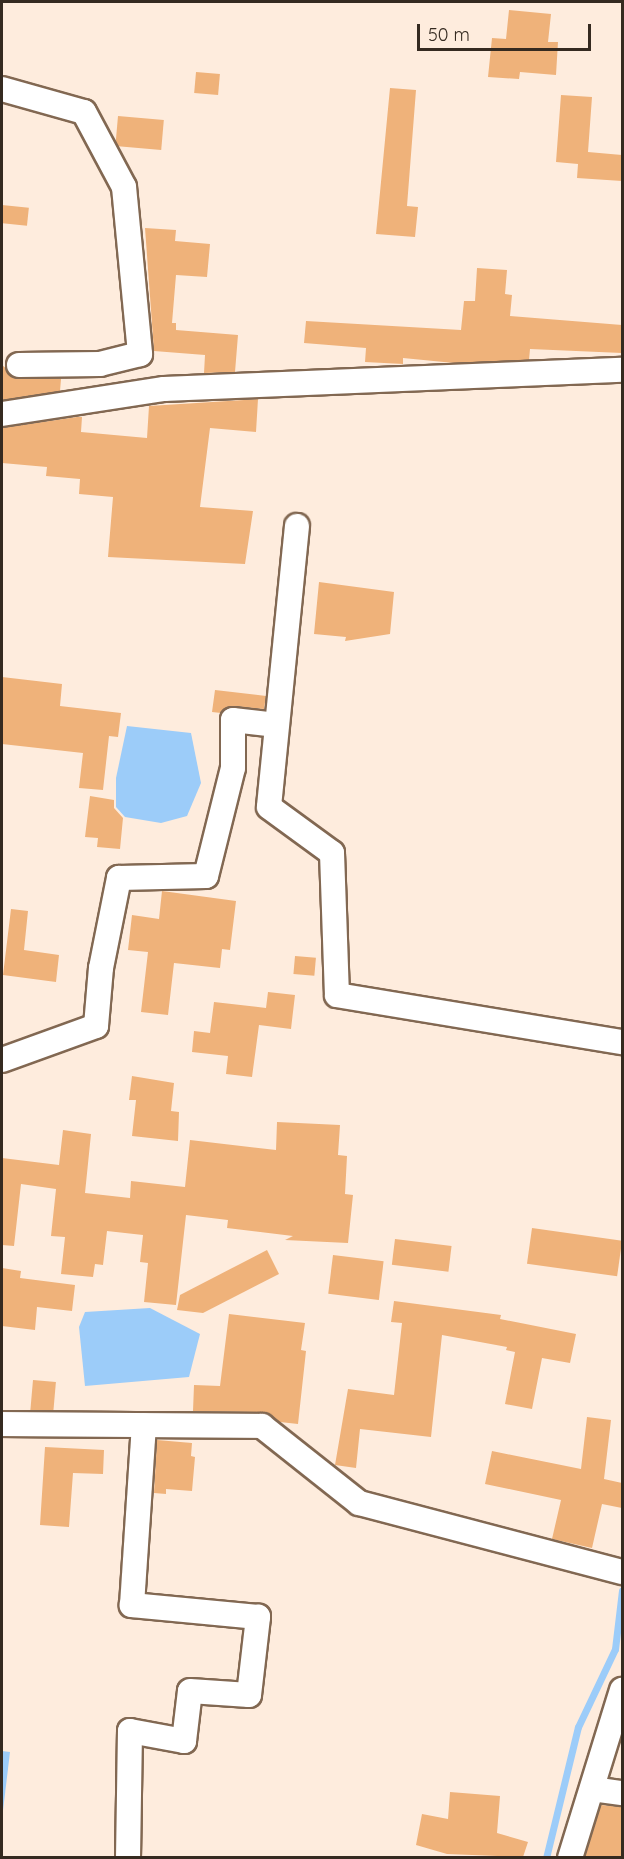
<!DOCTYPE html>
<html>
<head>
<meta charset="utf-8">
<style>
	body { margin:0 }
	#map { position:relative; width:624px; height:1859px; overflow:hidden; background:#feecdd; font-family:Quicksand,sans-serif }
	div>[style] { position:absolute }
	.water>* { inset:0; background:#9cccf9 }
	.stream>* { height:7px; margin:-3.5px; padding:0 3.5px; transform-origin:3.5px; border-radius:3.5px; background:#9cccf9 }
	.building>* { inset:0; background:#efb27a; transform-origin:0 0 }
	.roads { filter:drop-shadow(2px 0 #826852) drop-shadow(-2px 0 #826852) drop-shadow(0 2px #826852) drop-shadow(0 -2px #826852) }
	.minor>* { height:24px; margin:-12px; padding:0 12px; transform-origin:12px; border-radius:12px; background:#fff }
	span { translate:-50% -50%; white-space:nowrap; text-align:center; line-height:1.15; -webkit-text-stroke:6px #feecdd; paint-order:stroke }
	.frame { position:absolute; inset:0; border:3px solid #352a20; pointer-events:none }
	.scale { position:absolute; left:417px; top:24px; width:174px; height:27px; box-sizing:border-box; border:3px solid #352a20; border-top:0; padding-left:8px; font-size:18px; line-height:21px; white-space:nowrap; color:#352a20; -webkit-text-stroke:4px #feecdd; paint-order:stroke }
</style>
</head>
<body>
<div id="map">
	<div class="water">
		<i style="clip-path:polygon(127px 726px,191px 733px,201px 783px,187px 816px,161px 823px,125px 817px,116px 807px,116px 778px)"></i>
		<i style="clip-path:polygon(150px 1308px,200px 1334px,189px 1377px,85px 1386px,79px 1327px,85px 1312px)"></i>
		<i style="clip-path:polygon(2px 1751px,10px 1752px,2px 1819px)"></i>
	</div>
	<div class="stream">
		<i style="left:546px;top:1858px;width:135px;rotate:-76.3deg"></i>
		<i style="left:578px;top:1727px;width:86px;rotate:-64.6deg"></i>
		<i style="left:615px;top:1649px;width:59px;rotate:-83.2deg"></i>
	</div>
	<div class="building">
		<i style="clip-path:polygon(509px 10px,551px 14px,548px 42px,558px 42px,556px 75px,520px 72px,519px 79px,488px 77px,492px 38px,506px 39px)"></i>
		<i style="left:196px;top:72px;width:24px;height:21px;rotate:5deg"></i>
		<i style="clip-path:polygon(390px 88px,416px 90px,407px 206px,418px 207px,415px 237px,376px 234px)"></i>
		<i style="clip-path:polygon(561px 95px,592px 97px,588px 152px,622px 155px,622px 181px,577px 178px,578px 164px,556px 162px)"></i>
		<i style="left:118px;top:116px;width:46px;height:30px;rotate:5deg"></i>
		<i style="left:2px;top:205px;width:27px;height:18px;rotate:6deg"></i>
		<i style="clip-path:polygon(145px 228px,176px 230px,175px 241px,210px 244px,207px 277px,176px 275px,172px 323px,176px 323px,176px 330px,238px 335px,235px 372px,204px 373px,205px 355px,154px 351px)"></i>
		<i style="clip-path:polygon(477px 268px,507px 270px,505px 294px,512px 295px,510px 316px,622px 325px,622px 353px,530px 349px,529px 360px,454px 363px,403px 358px,403px 364px,365px 362px,366px 348px,304px 343px,306px 321px,461px 330px,464px 301px,475px 301px)"></i>
		<i style="clip-path:polygon(2px 365px,19px 379px,61px 379px,60px 391px,2px 400px)"></i>
		<i style="clip-path:polygon(258px 399px,256px 432px,210px 428px,200px 507px,253px 511px,245px 564px,108px 557px,113px 497px,79px 494px,80px 479px,46px 476px,47px 467px,2px 463px,2px 428px,77px 417px,82px 417px,81px 432px,147px 438px,149px 406px)"></i>
		<i style="clip-path:polygon(319px 582px,394px 592px,390px 634px,345px 641px,346px 637px,314px 634px)"></i>
		<i style="clip-path:polygon(2px 677px,62px 684px,60px 706px,121px 713px,118px 737px,109px 736px,103px 790px,79px 788px,83px 753px,2px 744px)"></i>
		<i style="clip-path:polygon(215px 690px,266px 696px,264px 709px,234px 706px,221px 713px,212px 712px)"></i>
		<i style="clip-path:polygon(90px 796px,114px 800px,114px 808px,123px 818px,120px 849px,97px 847px,98px 838px,85px 837px)"></i>
		<i style="clip-path:polygon(162px 891px,236px 901px,230px 950px,222px 949px,220px 968px,174px 963px,168px 1015px,141px 1012px,148px 952px,128px 950px,132px 915px,159px 919px)"></i>
		<i style="clip-path:polygon(11px 909px,28px 911px,24px 950px,59px 955px,56px 982px,3px 975px)"></i>
		<i style="left:295px;top:956px;width:21px;height:18px;rotate:5deg"></i>
		<i style="clip-path:polygon(268px 992px,295px 995px,291px 1029px,259px 1025px,252px 1077px,226px 1074px,228px 1056px,192px 1052px,194px 1031px,210px 1033px,214px 1002px,266px 1008px)"></i>
		<i style="clip-path:polygon(132px 1076px,174px 1083px,171px 1111px,179px 1112px,178px 1141px,132px 1136px,136px 1100px,129px 1100px)"></i>
		<i style="clip-path:polygon(277px 1122px,340px 1125px,338px 1155px,347px 1156px,345px 1194px,353px 1195px,348px 1243px,285px 1240px,293px 1236px,227px 1228px,228px 1220px,186px 1215px,176px 1305px,144px 1302px,148px 1263px,140px 1262px,143px 1235px,107px 1231px,103px 1265px,95px 1264px,93px 1277px,61px 1274px,65px 1237px,51px 1236px,56px 1189px,21px 1184px,14px 1246px,2px 1245px,2px 1158px,59px 1165px,63px 1130px,91px 1134px,85px 1193px,130px 1198px,131px 1181px,185px 1187px,190px 1140px,276px 1150px)"></i>
		<i style="left:532px;top:1228px;width:91px;height:36px;rotate:8deg"></i>
		<i style="left:395px;top:1239px;width:57px;height:26px;rotate:7deg"></i>
		<i style="clip-path:polygon(267px 1250px,279px 1274px,203px 1313px,177px 1310px,180px 1295px)"></i>
		<i style="left:333px;top:1255px;width:51px;height:39px;rotate:7deg"></i>
		<i style="clip-path:polygon(2px 1268px,21px 1271px,20px 1278px,75px 1285px,72px 1311px,37px 1307px,35px 1330px,2px 1326px)"></i>
		<i style="clip-path:polygon(394px 1301px,501px 1315px,500px 1319px,576px 1334px,570px 1363px,542px 1358px,532px 1409px,505px 1404px,515px 1352px,506px 1350px,507px 1347px,442px 1335px,431px 1437px,360px 1429px,356px 1468px,335px 1465px,348px 1389px,394px 1395px,402px 1323px,391px 1322px)"></i>
		<i style="clip-path:polygon(229px 1314px,305px 1323px,301px 1350px,306px 1351px,298px 1424px,280px 1422px,262px 1412px,193px 1411px,194px 1385px,220px 1386px)"></i>
		<i style="left:33px;top:1380px;width:23px;height:30px;rotate:5deg"></i>
		<i style="clip-path:polygon(587px 1417px,611px 1420px,604px 1479px,622px 1483px,622px 1508px,602px 1504px,592px 1548px,552px 1539px,561px 1500px,485px 1484px,492px 1451px,581px 1469px)"></i>
		<i style="clip-path:polygon(157px 1440px,192px 1443px,191px 1456px,195px 1457px,192px 1491px,166px 1489px,166px 1494px,154px 1493px)"></i>
		<i style="clip-path:polygon(45px 1447px,104px 1450px,103px 1474px,73px 1473px,69px 1527px,40px 1525px)"></i>
		<i style="clip-path:polygon(450px 1792px,500px 1796px,497px 1833px,528px 1842px,523px 1857px,447px 1854px,416px 1845px,422px 1814px,448px 1819px)"></i>
		<i style="clip-path:polygon(601px 1805px,622px 1807px,622px 1857px,585px 1857px)"></i>
	</div>
	<div class="roads">
		<div class="minor">
			<i style="left:2px;top:89px;width:85px;rotate:15.7deg"></i>
			<i style="left:84px;top:112px;width:85px;rotate:61.9deg"></i>
			<i style="left:124px;top:187px;width:168px;rotate:84.5deg"></i>
			<i style="left:140px;top:354px;width:41px;rotate:166deg"></i>
			<i style="left:100px;top:364px;width:81px;rotate:179.3deg"></i>
			<i style="left:2px;top:414px;width:164px;rotate:-8.8deg"></i>
			<i style="left:164px;top:389px;width:458px;rotate:-2.4deg"></i>
			<i style="left:297px;top:526px;width:282px;rotate:95.7deg"></i>
			<i style="left:269px;top:807px;width:78px;rotate:36.1deg"></i>
			<i style="left:332px;top:853px;width:142px;rotate:88deg"></i>
			<i style="left:337px;top:995px;width:289px;rotate:9.4deg"></i>
			<i style="left:2px;top:1060px;width:100px;rotate:-19.9deg"></i>
			<i style="left:96px;top:1026px;width:58px;rotate:-85.1deg"></i>
			<i style="left:101px;top:968px;width:92px;rotate:-78.7deg"></i>
			<i style="left:119px;top:878px;width:87px;rotate:-1.3deg"></i>
			<i style="left:206px;top:876px;width:111px;rotate:-76deg"></i>
			<i style="left:233px;top:768px;width:48px;rotate:-90deg"></i>
			<i style="left:233px;top:720px;width:44px;rotate:6.5deg"></i>
			<i style="left:2px;top:1424px;width:260px;rotate:0.4deg"></i>
			<i style="left:262px;top:1426px;width:124px;rotate:38.4deg"></i>
			<i style="left:359px;top:1503px;width:272px;rotate:14.7deg"></i>
			<i style="left:592px;top:1789px;width:30px;rotate:8deg"></i>
			<i style="left:128px;top:1858px;width:127px;rotate:-89.1deg"></i>
			<i style="left:130px;top:1731px;width:55px;rotate:10.5deg"></i>
			<i style="left:184px;top:1741px;width:50px;rotate:-83.2deg"></i>
			<i style="left:190px;top:1691px;width:59px;rotate:3.9deg"></i>
			<i style="left:249px;top:1695px;width:79px;rotate:-83.4deg"></i>
			<i style="left:258px;top:1617px;width:127px;rotate:-174.6deg"></i>
			<i style="left:132px;top:1605px;width:180px;rotate:-86.2deg"></i>
			<i style="left:570px;top:1858px;width:176px;rotate:-72.8deg"></i>
		</div>
	</div>
	<div class="frame"></div>
	<div class="scale">50 m</div>
</div>
</body>
</html>
